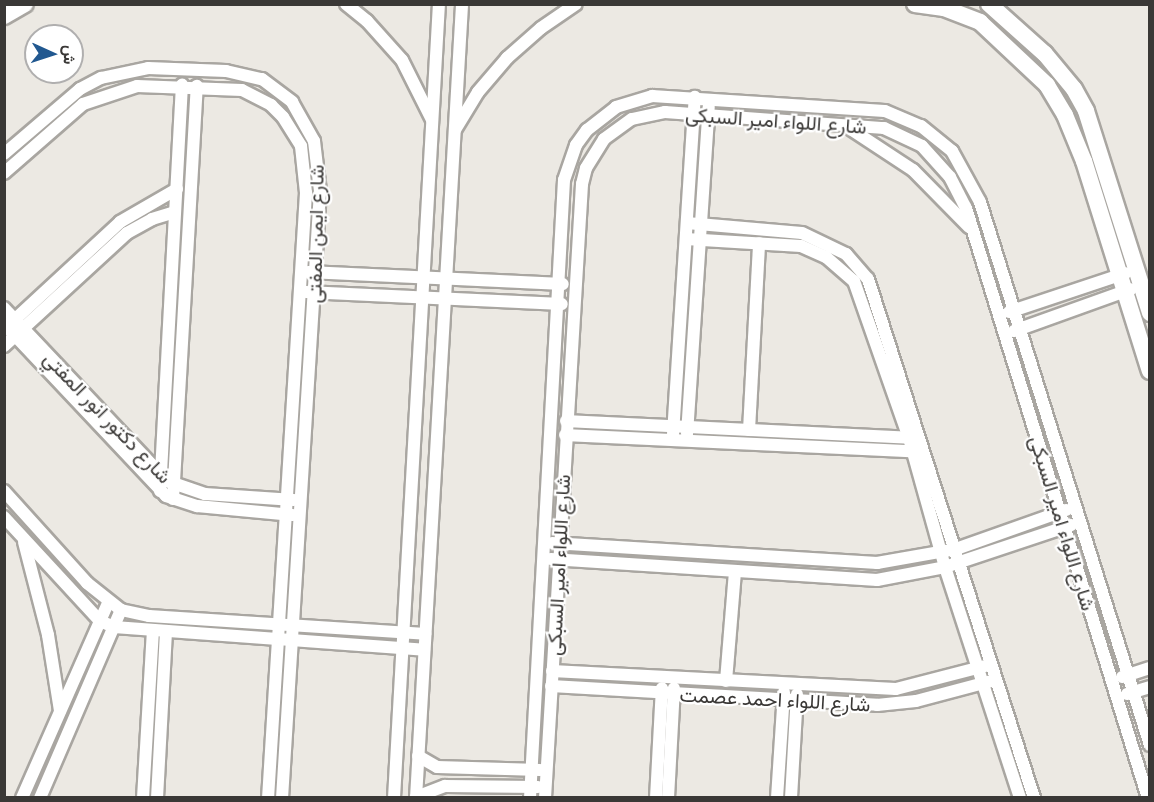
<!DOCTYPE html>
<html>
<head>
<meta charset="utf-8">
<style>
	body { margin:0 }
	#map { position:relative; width:1154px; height:802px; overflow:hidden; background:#ece9e3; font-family:"PT Serif",Vazirmatn,serif }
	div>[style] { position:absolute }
	.roads { filter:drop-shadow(2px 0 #a9a6a1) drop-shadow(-2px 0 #a9a6a1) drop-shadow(0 2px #a9a6a1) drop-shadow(0 -2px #a9a6a1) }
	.street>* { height:12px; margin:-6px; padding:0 6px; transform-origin:6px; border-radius:6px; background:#fff }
	.secondary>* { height:16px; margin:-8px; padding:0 8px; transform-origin:8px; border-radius:8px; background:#fff }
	span { translate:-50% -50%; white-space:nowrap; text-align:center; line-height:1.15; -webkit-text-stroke:4.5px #fff; paint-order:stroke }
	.street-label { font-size:20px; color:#3a3836 }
	.frame { position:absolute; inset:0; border:6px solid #3a3836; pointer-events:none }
	.north { position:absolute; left:24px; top:24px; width:60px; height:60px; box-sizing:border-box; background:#fff; border:2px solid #b0afaf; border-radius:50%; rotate:93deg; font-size:16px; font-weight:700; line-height:24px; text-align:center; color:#3a3836 }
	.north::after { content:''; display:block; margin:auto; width:21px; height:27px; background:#215890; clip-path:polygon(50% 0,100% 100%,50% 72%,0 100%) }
</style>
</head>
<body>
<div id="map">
	<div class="roads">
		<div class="street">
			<i style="left:346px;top:4px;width:27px;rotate:39deg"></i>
			<i style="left:367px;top:21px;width:52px;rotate:48.1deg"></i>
			<i style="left:402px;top:60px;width:67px;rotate:63.4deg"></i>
			<i style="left:846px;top:126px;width:80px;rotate:33.3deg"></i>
			<i style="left:913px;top:170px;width:80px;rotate:45.5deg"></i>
			<i style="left:455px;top:130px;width:44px;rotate:-58.8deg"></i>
			<i style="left:478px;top:92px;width:45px;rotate:-49.5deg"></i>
			<i style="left:507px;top:58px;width:45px;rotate:-41.4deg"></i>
			<i style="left:541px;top:28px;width:42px;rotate:-34.4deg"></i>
			<i style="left:4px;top:154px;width:100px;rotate:-40.5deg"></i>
			<i style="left:80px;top:89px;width:24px;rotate:-28deg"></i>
			<i style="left:101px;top:78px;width:48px;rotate:-12deg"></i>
			<i style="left:148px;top:68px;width:78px;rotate:2.2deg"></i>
			<i style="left:226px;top:71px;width:37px;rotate:13deg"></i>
			<i style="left:262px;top:79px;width:38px;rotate:37deg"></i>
			<i style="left:292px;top:102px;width:45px;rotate:60.6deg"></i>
			<i style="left:314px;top:141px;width:50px;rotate:83.2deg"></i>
			<i style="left:320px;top:191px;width:608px;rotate:93.58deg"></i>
			<i style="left:4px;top:173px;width:105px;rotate:-41.1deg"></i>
			<i style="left:83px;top:104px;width:57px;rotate:-18.4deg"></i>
			<i style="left:137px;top:86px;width:105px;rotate:2.2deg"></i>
			<i style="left:242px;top:90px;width:33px;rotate:27deg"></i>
			<i style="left:271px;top:105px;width:17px;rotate:45deg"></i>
			<i style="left:283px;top:117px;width:34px;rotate:58deg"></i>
			<i style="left:301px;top:146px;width:47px;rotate:83.9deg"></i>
			<i style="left:306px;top:193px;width:606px;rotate:93.59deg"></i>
			<i style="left:687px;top:223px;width:115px;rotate:5deg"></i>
			<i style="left:802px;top:233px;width:49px;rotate:25.5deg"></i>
			<i style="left:846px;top:254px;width:33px;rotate:49deg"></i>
			<i style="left:868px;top:279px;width:545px;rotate:72.26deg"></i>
			<i style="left:686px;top:239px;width:115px;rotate:3.5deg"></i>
			<i style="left:801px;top:246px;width:27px;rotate:24deg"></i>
			<i style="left:826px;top:257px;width:37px;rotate:41deg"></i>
			<i style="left:854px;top:281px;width:166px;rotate:70.7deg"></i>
			<i style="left:909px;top:438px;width:134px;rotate:74.4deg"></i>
			<i style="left:945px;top:567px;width:243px;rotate:72deg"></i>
			<i style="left:308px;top:272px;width:255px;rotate:2.7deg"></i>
			<i style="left:306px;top:292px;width:256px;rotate:2.7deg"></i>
			<i style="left:4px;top:308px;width:238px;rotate:46.7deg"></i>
			<i style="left:167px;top:481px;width:40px;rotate:18.9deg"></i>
			<i style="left:205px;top:494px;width:89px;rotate:3.9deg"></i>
			<i style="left:1009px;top:312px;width:123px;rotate:-18.4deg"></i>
			<i style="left:4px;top:324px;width:236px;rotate:46.7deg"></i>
			<i style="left:166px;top:496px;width:33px;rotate:18deg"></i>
			<i style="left:197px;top:506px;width:96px;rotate:5.4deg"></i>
			<i style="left:10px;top:324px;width:150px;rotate:-42.8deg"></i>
			<i style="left:120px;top:222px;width:66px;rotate:-30.1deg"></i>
			<i style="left:1014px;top:331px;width:124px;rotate:-19.7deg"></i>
			<i style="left:4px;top:346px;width:167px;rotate:-42.6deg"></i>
			<i style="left:127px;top:233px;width:29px;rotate:-29deg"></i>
			<i style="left:152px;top:219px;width:24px;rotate:-17deg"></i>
			<i style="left:566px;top:421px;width:348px;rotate:2.8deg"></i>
			<i style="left:749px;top:430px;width:187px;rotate:-86.9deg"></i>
			<i style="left:673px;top:434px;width:338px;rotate:-86.3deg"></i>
			<i style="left:687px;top:434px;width:328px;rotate:-86.2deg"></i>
			<i style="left:565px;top:435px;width:356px;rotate:2.7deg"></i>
			<i style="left:4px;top:491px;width:124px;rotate:47.9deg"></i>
			<i style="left:87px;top:583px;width:43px;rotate:38.5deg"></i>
			<i style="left:121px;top:610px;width:29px;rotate:12deg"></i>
			<i style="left:149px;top:616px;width:277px;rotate:3.7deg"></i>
			<i style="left:160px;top:491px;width:407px;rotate:-86.9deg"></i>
			<i style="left:173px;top:499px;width:414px;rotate:-86.7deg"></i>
			<i style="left:4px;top:517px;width:142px;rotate:47.3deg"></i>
			<i style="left:100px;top:621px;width:15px;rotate:23deg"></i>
			<i style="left:114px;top:627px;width:311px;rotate:4.2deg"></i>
			<i style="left:24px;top:542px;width:96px;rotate:75.5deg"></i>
			<i style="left:48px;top:635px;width:77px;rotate:81deg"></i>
			<i style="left:552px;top:543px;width:326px;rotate:3.5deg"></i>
			<i style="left:877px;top:563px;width:80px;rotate:-10deg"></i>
			<i style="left:956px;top:549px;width:117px;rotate:-19.5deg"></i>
			<i style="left:551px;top:559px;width:327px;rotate:3.7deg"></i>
			<i style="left:877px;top:580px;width:69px;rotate:-10.8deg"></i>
			<i style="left:945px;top:567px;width:133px;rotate:-18.4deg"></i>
			<i style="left:552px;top:671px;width:344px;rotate:3deg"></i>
			<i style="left:896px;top:689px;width:92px;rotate:-14.5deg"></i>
			<i style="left:1122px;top:677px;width:29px;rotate:-18deg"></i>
			<i style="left:726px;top:681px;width:109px;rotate:-85.3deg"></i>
			<i style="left:551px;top:686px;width:327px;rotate:3.3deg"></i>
			<i style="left:877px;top:705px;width:39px;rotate:-6deg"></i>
			<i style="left:916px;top:701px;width:78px;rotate:-14.9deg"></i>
			<i style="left:1127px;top:694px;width:24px;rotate:-17deg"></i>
			<i style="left:418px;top:756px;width:22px;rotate:30deg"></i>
			<i style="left:437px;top:767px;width:103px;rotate:1.7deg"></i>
			<i style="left:416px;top:797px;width:31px;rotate:-21deg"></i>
			<i style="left:445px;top:786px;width:93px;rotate:0.6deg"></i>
			<i style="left:22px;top:798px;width:213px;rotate:-66.2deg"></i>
			<i style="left:40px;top:798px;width:205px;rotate:-66.7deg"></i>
			<i style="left:143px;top:798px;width:167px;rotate:-86.6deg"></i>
			<i style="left:157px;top:798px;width:167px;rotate:-86.9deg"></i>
			<i style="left:394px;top:798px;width:795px;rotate:-86.76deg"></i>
			<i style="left:416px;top:798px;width:795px;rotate:-86.68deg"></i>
			<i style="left:530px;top:798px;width:619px;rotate:-86.85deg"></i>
			<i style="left:564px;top:180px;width:37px;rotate:-71deg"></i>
			<i style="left:576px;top:145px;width:19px;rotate:-54deg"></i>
			<i style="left:587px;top:130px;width:37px;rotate:-38deg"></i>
			<i style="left:616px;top:107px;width:38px;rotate:-17deg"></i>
			<i style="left:652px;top:96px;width:233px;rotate:3.7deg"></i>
			<i style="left:885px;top:111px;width:39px;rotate:23deg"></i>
			<i style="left:921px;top:126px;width:40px;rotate:39deg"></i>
			<i style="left:952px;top:151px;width:58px;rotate:61.2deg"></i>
			<i style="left:980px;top:202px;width:569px;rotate:72.62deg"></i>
			<i style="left:545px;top:798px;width:615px;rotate:-86.55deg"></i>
			<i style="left:582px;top:184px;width:16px;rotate:-76deg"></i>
			<i style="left:586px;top:168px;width:34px;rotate:-58deg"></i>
			<i style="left:604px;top:139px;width:34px;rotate:-36deg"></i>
			<i style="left:632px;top:119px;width:34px;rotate:-12deg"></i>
			<i style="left:665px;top:112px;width:220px;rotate:4.2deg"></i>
			<i style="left:884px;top:128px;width:42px;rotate:25.3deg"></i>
			<i style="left:922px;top:146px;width:42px;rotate:47.9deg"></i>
			<i style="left:950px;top:177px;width:35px;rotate:63deg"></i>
			<i style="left:966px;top:208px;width:617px;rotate:72.86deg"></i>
			<i style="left:656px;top:798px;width:110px;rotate:-86.9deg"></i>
			<i style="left:668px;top:798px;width:110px;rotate:-86.9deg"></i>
			<i style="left:777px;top:798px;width:106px;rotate:-86.2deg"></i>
			<i style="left:791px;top:798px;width:104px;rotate:-86.7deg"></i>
		</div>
		<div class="secondary">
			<i style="left:915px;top:4px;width:29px;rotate:8deg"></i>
			<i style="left:944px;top:8px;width:39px;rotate:21deg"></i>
			<i style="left:980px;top:22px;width:92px;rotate:43.2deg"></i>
			<i style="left:1047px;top:85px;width:35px;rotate:59deg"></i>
			<i style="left:1065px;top:115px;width:50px;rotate:67.6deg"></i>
			<i style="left:1084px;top:161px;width:220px;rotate:72.6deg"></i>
			<i style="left:989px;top:4px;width:75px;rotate:41.8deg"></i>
			<i style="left:1045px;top:54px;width:45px;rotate:50.4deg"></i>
			<i style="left:1074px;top:89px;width:25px;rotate:61deg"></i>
			<i style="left:1086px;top:111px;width:212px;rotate:72.4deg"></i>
			<i style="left:4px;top:16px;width:24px;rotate:-30deg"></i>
		</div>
	</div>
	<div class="street-label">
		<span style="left:776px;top:120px;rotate:4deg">شارع اللواء امير السبكى</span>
		<span style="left:315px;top:234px;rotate:-89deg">شارع ايمن المفتى</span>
		<span style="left:108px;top:417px;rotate:46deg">شارع دكتور انور المفتي</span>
		<span style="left:1063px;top:523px;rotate:73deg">شارع اللواء امير السبكى</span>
		<span style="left:558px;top:565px;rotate:-87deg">شارع اللواء امير السبكى</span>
		<span style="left:775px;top:699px;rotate:3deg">شارع اللواء احمد عصمت</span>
	</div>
	<div class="frame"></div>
	<div class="north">ش</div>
</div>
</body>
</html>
